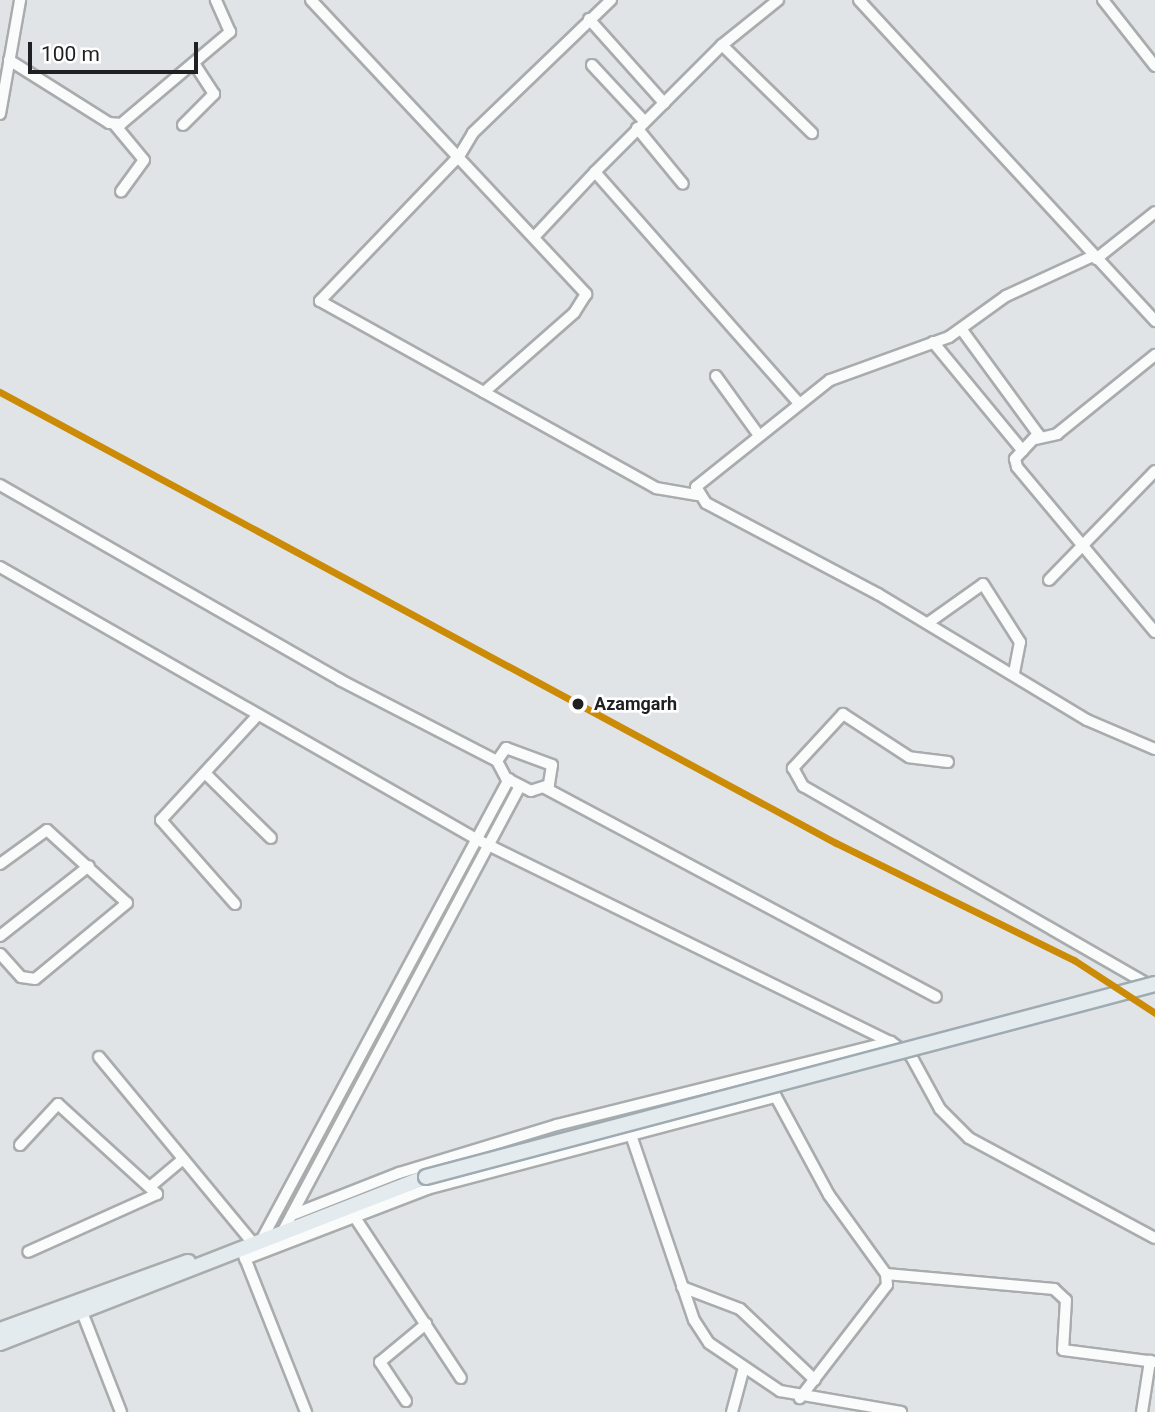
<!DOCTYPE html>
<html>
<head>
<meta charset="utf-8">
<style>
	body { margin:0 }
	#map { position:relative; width:1155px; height:1412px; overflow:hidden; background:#e1e4e6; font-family:Roboto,sans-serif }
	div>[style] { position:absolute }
	.roads { filter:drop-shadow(2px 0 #a9acad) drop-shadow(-2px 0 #a9acad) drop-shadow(0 2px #a9acad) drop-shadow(0 -2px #a9acad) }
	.minor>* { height:10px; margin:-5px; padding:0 5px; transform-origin:5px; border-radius:5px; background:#fafbfb }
	.primary>* { height:14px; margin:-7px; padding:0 7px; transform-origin:7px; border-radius:7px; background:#e4ebef }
	.bridges { filter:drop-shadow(2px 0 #9fabb3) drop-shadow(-2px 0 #9fabb3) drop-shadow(0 2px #9fabb3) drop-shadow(0 -2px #9fabb3) }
	.primary-bridge>* { height:14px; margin:-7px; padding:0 7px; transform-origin:7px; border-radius:7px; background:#e4ebef }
	.rail-1>* { height:7px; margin:-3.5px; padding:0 3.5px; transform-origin:3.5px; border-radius:3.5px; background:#cc8b07 }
	.dots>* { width:19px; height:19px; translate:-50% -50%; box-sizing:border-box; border:4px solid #fff; border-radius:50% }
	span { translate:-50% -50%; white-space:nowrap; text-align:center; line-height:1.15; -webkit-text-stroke:5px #fff; paint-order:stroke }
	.stop-label { font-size:18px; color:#1f2022; font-weight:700 }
	.left { translate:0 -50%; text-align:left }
	.scale { position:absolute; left:28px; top:42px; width:170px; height:32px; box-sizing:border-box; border:4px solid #1f2022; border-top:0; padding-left:9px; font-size:21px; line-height:24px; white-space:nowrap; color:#1f2022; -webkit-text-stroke:5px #fff; paint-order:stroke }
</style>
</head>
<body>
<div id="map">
	<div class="roads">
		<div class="minor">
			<i style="left:311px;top:0;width:403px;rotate:46.9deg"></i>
			<i style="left:586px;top:294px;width:22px;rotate:122deg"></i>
			<i style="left:574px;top:313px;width:120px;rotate:138.7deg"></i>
			<i style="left:611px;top:0;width:192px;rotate:136.1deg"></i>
			<i style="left:473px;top:133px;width:27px;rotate:121deg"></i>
			<i style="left:459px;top:156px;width:201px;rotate:133.8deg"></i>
			<i style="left:320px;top:301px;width:385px;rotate:29.1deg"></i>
			<i style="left:656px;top:488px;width:42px;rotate:9.7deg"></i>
			<i style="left:778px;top:0;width:72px;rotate:141.2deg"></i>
			<i style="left:722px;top:45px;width:180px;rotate:135deg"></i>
			<i style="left:595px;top:172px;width:307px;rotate:48.6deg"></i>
			<i style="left:859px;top:0;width:437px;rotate:47.3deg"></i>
			<i style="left:1103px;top:0;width:84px;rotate:51.8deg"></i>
			<i style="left:589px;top:19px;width:113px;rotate:48.2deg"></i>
			<i style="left:722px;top:45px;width:126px;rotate:44.4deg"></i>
			<i style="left:9px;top:60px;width:118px;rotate:32.2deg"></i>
			<i style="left:109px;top:123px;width:12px;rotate:5deg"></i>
			<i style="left:121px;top:124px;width:143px;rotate:-40.2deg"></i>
			<i style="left:230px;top:32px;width:35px;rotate:-114deg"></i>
			<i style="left:592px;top:65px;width:76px;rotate:47.1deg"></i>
			<i style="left:0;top:114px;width:116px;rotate:-80deg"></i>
			<i style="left:115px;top:125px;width:45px;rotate:50.4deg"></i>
			<i style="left:144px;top:160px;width:39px;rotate:126deg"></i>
			<i style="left:183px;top:125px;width:44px;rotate:-45deg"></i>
			<i style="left:214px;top:94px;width:37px;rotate:-123deg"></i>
			<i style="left:637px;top:128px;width:72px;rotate:50.6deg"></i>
			<i style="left:536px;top:235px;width:86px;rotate:-46.9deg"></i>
			<i style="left:1093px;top:256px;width:96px;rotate:155.3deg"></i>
			<i style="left:1006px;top:296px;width:70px;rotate:144.3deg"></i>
			<i style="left:949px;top:337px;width:127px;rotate:160.1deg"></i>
			<i style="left:830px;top:380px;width:171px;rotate:141.4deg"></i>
			<i style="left:696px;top:487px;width:19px;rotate:58deg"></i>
			<i style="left:706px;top:503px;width:195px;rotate:27.9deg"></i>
			<i style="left:878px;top:594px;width:244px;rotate:31.1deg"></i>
			<i style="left:1087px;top:720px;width:74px;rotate:23.1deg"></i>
			<i style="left:1096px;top:259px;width:75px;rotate:-38.5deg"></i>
			<i style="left:962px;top:330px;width:129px;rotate:53.8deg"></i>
			<i style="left:1038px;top:434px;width:34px;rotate:133deg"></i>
			<i style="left:1015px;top:459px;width:8px;rotate:76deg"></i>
			<i style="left:1017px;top:467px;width:215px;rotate:50.1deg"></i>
			<i style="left:933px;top:342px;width:141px;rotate:50.5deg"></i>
			<i style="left:716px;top:376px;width:72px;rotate:54.1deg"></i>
			<i style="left:1036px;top:439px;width:22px;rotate:-13deg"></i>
			<i style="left:1057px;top:434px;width:126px;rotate:-38.9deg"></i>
			<i style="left:0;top:485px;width:392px;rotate:29.8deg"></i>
			<i style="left:340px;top:680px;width:177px;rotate:27.3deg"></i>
			<i style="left:0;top:567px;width:550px;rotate:29.73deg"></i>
			<i style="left:478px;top:840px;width:460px;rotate:26.1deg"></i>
			<i style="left:891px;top:1042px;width:24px;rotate:35deg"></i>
			<i style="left:911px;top:1056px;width:60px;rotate:61.3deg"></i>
			<i style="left:940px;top:1109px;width:41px;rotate:45deg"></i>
			<i style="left:969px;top:1138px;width:211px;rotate:28.3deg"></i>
			<i style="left:1049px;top:580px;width:152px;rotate:-45.8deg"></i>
			<i style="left:928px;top:623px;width:67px;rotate:-35.3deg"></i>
			<i style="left:983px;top:584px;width:69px;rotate:57.5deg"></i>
			<i style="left:1020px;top:642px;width:33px;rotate:101deg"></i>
			<i style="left:506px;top:748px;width:49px;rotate:20.3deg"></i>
			<i style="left:552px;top:765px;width:20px;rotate:99deg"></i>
			<i style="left:549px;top:785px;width:19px;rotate:162deg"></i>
			<i style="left:531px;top:791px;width:28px;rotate:-153deg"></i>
			<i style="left:506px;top:778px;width:19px;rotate:-118deg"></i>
			<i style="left:497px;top:761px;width:16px;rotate:-55deg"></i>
			<i style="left:948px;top:762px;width:39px;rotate:-173deg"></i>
			<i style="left:909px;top:757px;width:79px;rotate:-146.9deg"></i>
			<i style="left:843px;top:714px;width:74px;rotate:132.8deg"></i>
			<i style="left:793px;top:768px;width:21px;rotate:61deg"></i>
			<i style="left:803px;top:786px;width:401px;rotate:29.9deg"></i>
			<i style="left:206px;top:774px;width:91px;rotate:44.6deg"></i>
			<i style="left:545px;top:788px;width:443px;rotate:28.1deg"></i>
			<i style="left:0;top:864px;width:58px;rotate:-35.9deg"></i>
			<i style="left:47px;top:830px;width:108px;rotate:42.4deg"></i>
			<i style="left:127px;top:903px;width:119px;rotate:140.4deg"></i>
			<i style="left:35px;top:979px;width:14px;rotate:-172deg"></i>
			<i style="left:21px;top:977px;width:31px;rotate:-132deg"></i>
			<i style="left:235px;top:904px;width:112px;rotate:-131.4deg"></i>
			<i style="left:161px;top:820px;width:143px;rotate:-47.3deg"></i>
			<i style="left:0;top:936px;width:113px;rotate:-38.2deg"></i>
			<i style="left:99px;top:1057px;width:240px;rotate:50.4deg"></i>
			<i style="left:631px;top:1135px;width:195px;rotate:71.2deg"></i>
			<i style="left:694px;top:1320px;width:27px;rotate:57deg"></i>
			<i style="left:709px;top:1343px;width:86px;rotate:34.1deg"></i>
			<i style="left:780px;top:1391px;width:123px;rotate:9.8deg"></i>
			<i style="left:20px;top:1145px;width:56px;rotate:-47.2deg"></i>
			<i style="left:58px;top:1104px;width:134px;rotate:42.3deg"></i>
			<i style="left:157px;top:1194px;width:141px;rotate:155.8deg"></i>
			<i style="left:151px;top:1186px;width:40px;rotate:-40deg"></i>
			<i style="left:292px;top:1215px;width:115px;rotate:-21.4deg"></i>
			<i style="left:399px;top:1173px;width:165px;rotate:-16.9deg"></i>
			<i style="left:557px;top:1125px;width:344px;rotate:-14deg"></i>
			<i style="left:354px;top:1216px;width:194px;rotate:56.6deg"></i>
			<i style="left:284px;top:1229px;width:502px;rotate:-61.95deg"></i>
			<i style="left:263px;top:1237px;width:520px;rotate:-61.76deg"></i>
			<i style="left:243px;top:1253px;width:171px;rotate:68.4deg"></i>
			<i style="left:245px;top:1259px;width:195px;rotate:-21deg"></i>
			<i style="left:427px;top:1189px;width:361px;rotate:-14.8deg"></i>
			<i style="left:776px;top:1097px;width:111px;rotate:61.6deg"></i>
			<i style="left:829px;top:1195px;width:97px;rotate:54.2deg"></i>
			<i style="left:886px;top:1274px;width:11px;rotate:85deg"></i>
			<i style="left:887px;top:1285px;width:143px;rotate:127.6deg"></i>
			<i style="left:886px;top:1274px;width:169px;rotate:5.1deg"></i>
			<i style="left:1054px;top:1289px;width:16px;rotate:43deg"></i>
			<i style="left:1066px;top:1300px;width:50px;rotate:93.4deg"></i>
			<i style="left:1063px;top:1350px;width:93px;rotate:7.4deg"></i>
			<i style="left:682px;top:1287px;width:62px;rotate:20.8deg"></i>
			<i style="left:740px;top:1309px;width:103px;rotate:43.4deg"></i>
			<i style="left:82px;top:1312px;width:107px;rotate:68.7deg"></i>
			<i style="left:406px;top:1401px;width:47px;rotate:-123.7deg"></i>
			<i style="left:380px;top:1362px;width:60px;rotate:-39.6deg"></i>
			<i style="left:732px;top:1412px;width:42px;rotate:-75deg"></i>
			<i style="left:1142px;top:1412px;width:52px;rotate:-81.1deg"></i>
		</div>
		<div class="primary">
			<i style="left:0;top:1330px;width:200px;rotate:-19.9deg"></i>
			<i style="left:0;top:1343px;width:457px;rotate:-21.3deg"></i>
		</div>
	</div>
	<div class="bridges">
		<div class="primary-bridge">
			<i style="left:426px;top:1177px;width:754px;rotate:-14.83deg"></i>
		</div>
	</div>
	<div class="rail-1">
		<i style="left:0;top:392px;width:950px;rotate:28.35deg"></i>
		<i style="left:836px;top:843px;width:265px;rotate:26.2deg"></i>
		<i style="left:1074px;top:960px;width:97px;rotate:33.2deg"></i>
	</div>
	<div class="dots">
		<i style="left:578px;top:704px;background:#1f2022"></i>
	</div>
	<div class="stop-label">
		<span class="left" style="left:594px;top:704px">Azamgarh</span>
	</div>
	<div class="scale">100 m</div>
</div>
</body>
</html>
